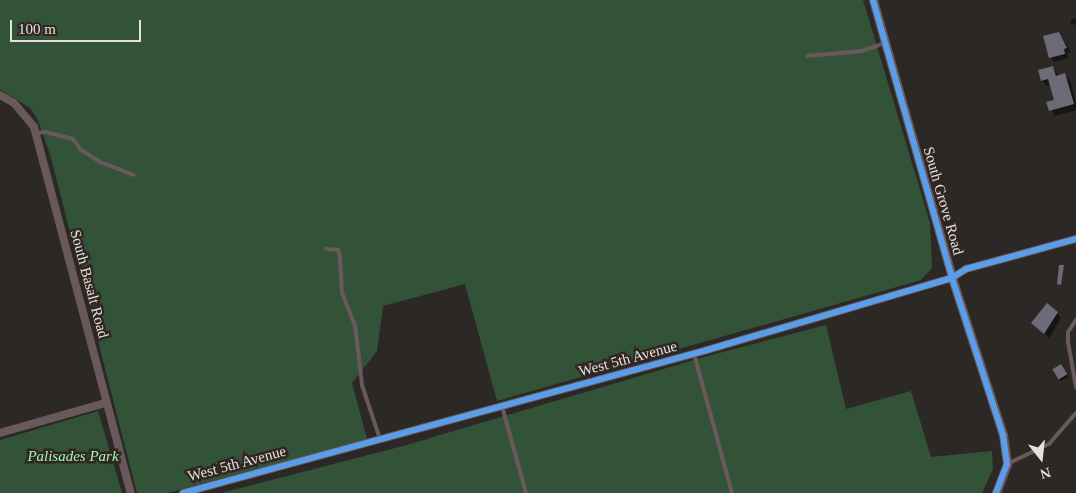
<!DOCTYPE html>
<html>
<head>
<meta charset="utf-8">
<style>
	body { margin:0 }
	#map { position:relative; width:1076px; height:493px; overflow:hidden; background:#2c2826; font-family:Georgia,serif }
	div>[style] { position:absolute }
	.green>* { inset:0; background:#335339 }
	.shadow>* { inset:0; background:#0007 }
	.building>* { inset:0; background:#6d6b77; transform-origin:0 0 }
	.service>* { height:4px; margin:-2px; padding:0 2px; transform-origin:2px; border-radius:2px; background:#69595b }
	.minor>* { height:8px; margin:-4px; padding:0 4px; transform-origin:4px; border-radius:4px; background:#69595b }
	.tertiary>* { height:9px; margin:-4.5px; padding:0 4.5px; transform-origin:4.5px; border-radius:4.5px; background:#69595b }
	.cycleway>* { height:6px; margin:-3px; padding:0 3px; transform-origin:3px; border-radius:3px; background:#5a9eea }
	span { translate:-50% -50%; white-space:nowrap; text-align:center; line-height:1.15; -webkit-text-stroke:5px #302722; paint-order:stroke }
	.street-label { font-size:15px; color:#e6e0dc }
	.park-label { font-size:15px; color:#9ff9b1; font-style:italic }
	.north { position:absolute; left:1016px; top:433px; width:50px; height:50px; -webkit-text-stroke:4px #302722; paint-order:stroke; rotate:164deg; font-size:14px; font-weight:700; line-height:20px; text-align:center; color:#e6e0dc }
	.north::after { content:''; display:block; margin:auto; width:18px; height:22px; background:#e6e0dc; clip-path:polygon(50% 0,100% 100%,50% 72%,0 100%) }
	.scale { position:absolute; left:10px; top:20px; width:131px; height:22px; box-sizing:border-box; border:2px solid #e6e0dc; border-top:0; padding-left:6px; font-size:15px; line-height:18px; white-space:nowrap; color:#e6e0dc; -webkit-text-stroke:4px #302722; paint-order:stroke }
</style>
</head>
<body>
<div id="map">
	<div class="green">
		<i style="clip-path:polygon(0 0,863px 0,930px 223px,932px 268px,921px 280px,497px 401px,465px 284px,383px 306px,377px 351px,352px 383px,367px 439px,168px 493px,137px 493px,50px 154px,37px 118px,30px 108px,0 89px)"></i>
		<i style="clip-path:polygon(826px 325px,846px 409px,911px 391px,931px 457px,992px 451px,993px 469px,982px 493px,221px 493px,403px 446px,704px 357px)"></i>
		<i style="clip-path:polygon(98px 411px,122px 493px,0 493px,0 440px)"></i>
	</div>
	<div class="shadow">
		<i style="clip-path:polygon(1071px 19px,1076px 19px,1076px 25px,1071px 24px)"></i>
		<i style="clip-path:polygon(1059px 33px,1071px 52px,1067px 53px,1069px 58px,1055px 62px,1050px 57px)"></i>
		<i style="clip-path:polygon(1053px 67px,1059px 77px,1065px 75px,1070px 80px,1076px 102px,1076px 110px,1055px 116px,1048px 103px,1056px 101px,1051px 84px,1047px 86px,1042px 81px,1039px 71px)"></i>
		<i style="clip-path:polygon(1057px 313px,1061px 318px,1049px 338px,1037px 327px)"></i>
		<i style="clip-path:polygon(1061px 366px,1069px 377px,1061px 381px,1058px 378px)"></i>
	</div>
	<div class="building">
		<i style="clip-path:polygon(1059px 32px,1067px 48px,1064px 49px,1065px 54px,1049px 58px,1043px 36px)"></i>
		<i style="clip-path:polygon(1053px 66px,1056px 76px,1065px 73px,1074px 104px,1049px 111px,1046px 102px,1054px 100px,1048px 79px,1041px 81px,1038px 70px)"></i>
		<i style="clip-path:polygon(1059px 265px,1064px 265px,1061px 285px,1057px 284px)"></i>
		<i style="clip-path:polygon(1047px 303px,1058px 312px,1044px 334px,1031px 323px)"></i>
		<i style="left:1061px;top:364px;width:12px;height:10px;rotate:59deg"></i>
	</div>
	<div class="service">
		<i style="left:807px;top:56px;width:55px;rotate:-5.2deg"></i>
		<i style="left:862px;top:51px;width:24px;rotate:-19deg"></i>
		<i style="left:36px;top:133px;width:9px;rotate:-6deg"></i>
		<i style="left:45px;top:132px;width:29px;rotate:14deg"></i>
		<i style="left:73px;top:139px;width:14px;rotate:54deg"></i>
		<i style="left:81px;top:150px;width:22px;rotate:32deg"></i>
		<i style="left:100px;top:162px;width:36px;rotate:21deg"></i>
		<i style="left:326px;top:249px;width:12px;rotate:5deg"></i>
		<i style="left:338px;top:250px;width:7px;rotate:74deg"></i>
		<i style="left:340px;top:257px;width:36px;rotate:87deg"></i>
		<i style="left:342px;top:293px;width:35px;rotate:68deg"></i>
		<i style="left:355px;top:325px;width:60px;rotate:83.3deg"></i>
		<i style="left:362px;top:385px;width:57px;rotate:71.6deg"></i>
		<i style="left:1076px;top:320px;width:14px;rotate:124deg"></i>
		<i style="left:1068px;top:332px;width:10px;rotate:90deg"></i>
		<i style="left:1068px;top:342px;width:46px;rotate:79.9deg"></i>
		<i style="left:694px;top:354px;width:144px;rotate:74.7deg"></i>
		<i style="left:502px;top:406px;width:90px;rotate:74.6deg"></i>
		<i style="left:1007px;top:464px;width:47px;rotate:-25.5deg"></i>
		<i style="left:1049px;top:444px;width:41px;rotate:-48.9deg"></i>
	</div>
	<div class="minor">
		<i style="left:0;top:95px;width:16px;rotate:30deg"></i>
		<i style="left:14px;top:103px;width:31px;rotate:50deg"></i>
		<i style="left:34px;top:127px;width:379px;rotate:75.2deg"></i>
		<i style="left:0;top:433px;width:109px;rotate:-15.9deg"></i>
		<i style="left:183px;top:493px;width:543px;rotate:-15.26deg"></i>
		<i style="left:707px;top:350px;width:255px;rotate:-16.4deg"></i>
		<i style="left:952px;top:278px;width:17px;rotate:-33deg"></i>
		<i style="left:966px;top:269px;width:114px;rotate:-15.3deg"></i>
	</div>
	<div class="tertiary">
		<i style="left:873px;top:0;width:289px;rotate:74.1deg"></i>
		<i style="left:952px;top:278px;width:165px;rotate:72deg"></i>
		<i style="left:1003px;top:435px;width:29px;rotate:82deg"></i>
		<i style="left:1007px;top:464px;width:31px;rotate:111deg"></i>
	</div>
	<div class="cycleway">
		<i style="left:873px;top:0;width:289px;rotate:74.1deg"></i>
		<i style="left:952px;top:278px;width:165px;rotate:72deg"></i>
		<i style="left:1003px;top:435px;width:29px;rotate:82deg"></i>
		<i style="left:1007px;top:464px;width:31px;rotate:111deg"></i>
		<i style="left:183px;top:493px;width:543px;rotate:-15.26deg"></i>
		<i style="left:707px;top:350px;width:255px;rotate:-16.4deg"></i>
		<i style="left:952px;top:278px;width:17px;rotate:-33deg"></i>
		<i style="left:966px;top:269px;width:114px;rotate:-15.3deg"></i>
	</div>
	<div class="street-label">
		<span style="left:943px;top:201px;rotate:74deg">South Grove Road</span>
		<span style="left:89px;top:284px;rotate:75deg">South Basalt Road</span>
		<span style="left:628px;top:359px;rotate:-15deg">West 5th Avenue</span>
		<span style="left:237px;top:464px;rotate:-15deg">West 5th Avenue</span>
	</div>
	<div class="park-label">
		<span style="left:73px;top:457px">Palisades Park</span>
	</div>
	<div class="north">N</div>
	<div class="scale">100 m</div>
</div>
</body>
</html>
